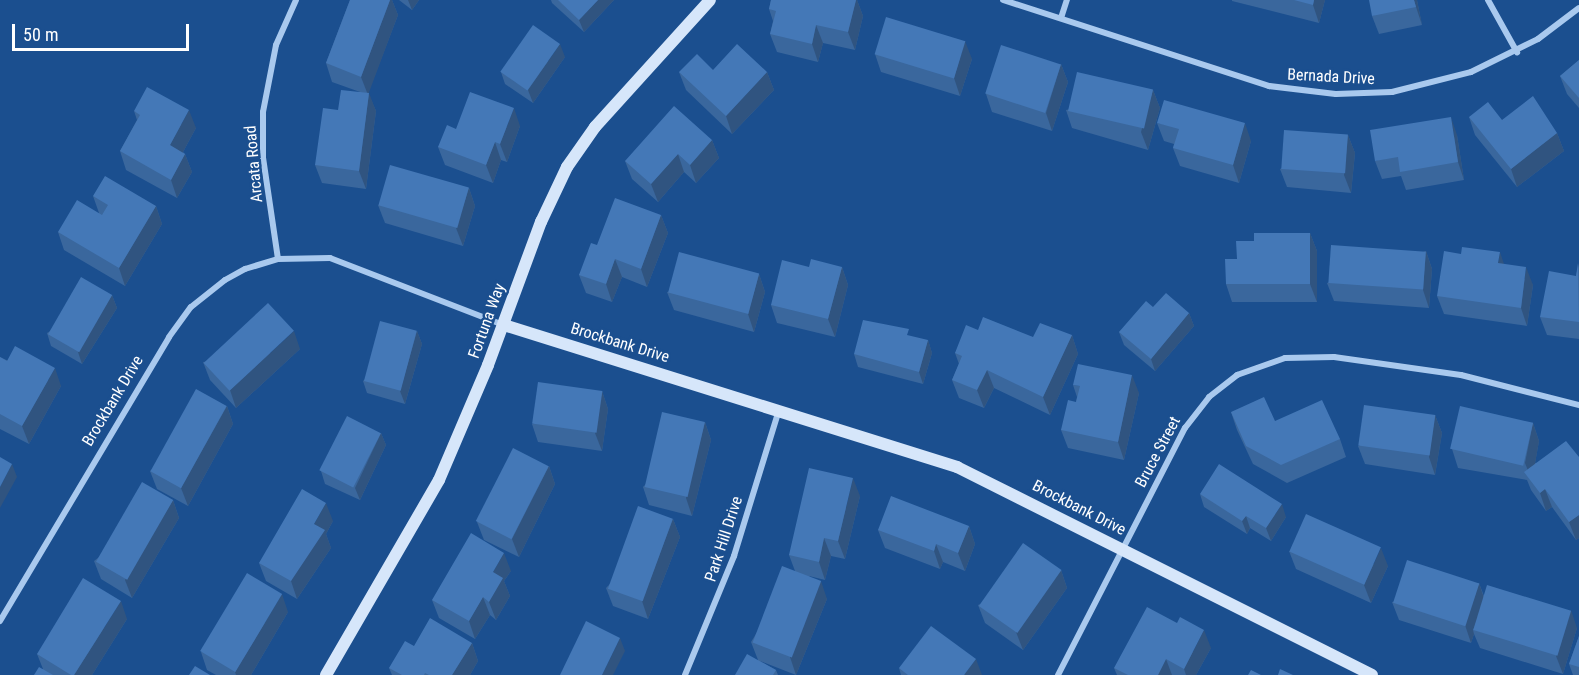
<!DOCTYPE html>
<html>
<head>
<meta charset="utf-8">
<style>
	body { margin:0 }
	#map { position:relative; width:1579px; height:675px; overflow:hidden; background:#1b4f8f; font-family:"Roboto Condensed",sans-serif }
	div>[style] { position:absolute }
	.street>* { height:6px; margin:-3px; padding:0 3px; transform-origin:3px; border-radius:3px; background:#a9c9ee }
	.secondary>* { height:12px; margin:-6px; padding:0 6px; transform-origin:6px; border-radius:6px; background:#d6e6fa }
	.wall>* { inset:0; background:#3a679d }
	.shaded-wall>* { inset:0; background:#305480 }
	.building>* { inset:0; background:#4478b7; transform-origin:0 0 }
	span { translate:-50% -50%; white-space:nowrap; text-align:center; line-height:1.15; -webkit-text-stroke:5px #1b4f8f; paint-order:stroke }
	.street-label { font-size:16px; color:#fff }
	.scale { position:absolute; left:12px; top:24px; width:177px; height:27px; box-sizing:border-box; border:3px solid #fff; border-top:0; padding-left:8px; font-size:18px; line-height:21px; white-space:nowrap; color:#fff; -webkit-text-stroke:4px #1b4f8f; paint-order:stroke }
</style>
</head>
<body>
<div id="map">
	<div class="street">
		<i style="left:1003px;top:0;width:280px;rotate:17.9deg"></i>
		<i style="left:1269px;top:86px;width:67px;rotate:6.8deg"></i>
		<i style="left:1336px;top:94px;width:56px;rotate:-2deg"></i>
		<i style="left:1392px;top:92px;width:81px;rotate:-14.2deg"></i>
		<i style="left:1471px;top:72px;width:75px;rotate:-26.2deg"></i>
		<i style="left:1538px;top:39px;width:51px;rotate:-37.1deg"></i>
		<i style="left:1488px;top:0;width:60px;rotate:60.9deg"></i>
		<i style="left:1061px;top:18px;width:19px;rotate:-72deg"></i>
		<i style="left:278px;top:259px;width:102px;rotate:-98.4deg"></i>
		<i style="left:263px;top:158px;width:46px;rotate:-90deg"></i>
		<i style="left:263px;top:112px;width:68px;rotate:-79deg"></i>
		<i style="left:276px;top:45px;width:49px;rotate:-66deg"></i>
		<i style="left:0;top:621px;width:330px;rotate:-59.2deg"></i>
		<i style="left:169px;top:337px;width:37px;rotate:-54deg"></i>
		<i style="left:191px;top:307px;width:43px;rotate:-38.5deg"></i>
		<i style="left:225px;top:280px;width:23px;rotate:-29deg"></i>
		<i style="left:245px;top:269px;width:34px;rotate:-17deg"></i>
		<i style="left:278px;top:259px;width:52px;rotate:-1.1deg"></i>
		<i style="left:330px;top:258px;width:186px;rotate:21.1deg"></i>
		<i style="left:685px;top:675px;width:129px;rotate:-67.6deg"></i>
		<i style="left:734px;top:556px;width:153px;rotate:-72.9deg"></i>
		<i style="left:1058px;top:675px;width:278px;rotate:-62.8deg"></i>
		<i style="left:1185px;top:428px;width:39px;rotate:-52deg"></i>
		<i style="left:1209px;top:397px;width:36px;rotate:-38deg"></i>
		<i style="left:1237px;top:375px;width:51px;rotate:-19.5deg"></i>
		<i style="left:1285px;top:358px;width:49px;rotate:-1.2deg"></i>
		<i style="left:1334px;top:357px;width:128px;rotate:8.1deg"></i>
		<i style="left:1461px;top:375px;width:122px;rotate:14.3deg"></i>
	</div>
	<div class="secondary">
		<i style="left:504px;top:325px;width:475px;rotate:17.4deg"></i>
		<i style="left:957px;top:467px;width:464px;rotate:26.6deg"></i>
		<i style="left:326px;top:675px;width:225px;rotate:-59.9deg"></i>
		<i style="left:439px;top:480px;width:125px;rotate:-66.9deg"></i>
		<i style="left:488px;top:365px;width:153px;rotate:-69.7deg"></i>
		<i style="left:541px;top:222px;width:61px;rotate:-64.7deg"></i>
		<i style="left:567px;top:167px;width:49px;rotate:-55deg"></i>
		<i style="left:595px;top:127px;width:171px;rotate:-47.8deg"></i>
	</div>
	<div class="wall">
		<i style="clip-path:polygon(350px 0,392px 0,398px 15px,368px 93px,376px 111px,366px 189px,322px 183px,315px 165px,360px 92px,332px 82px,326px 63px)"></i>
		<i style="clip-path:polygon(399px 0,419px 0,412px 10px)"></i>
		<i style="clip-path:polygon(551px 0,614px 0,584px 32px,552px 3px)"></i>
		<i style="clip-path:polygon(771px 0,857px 0,863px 16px,855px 50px,823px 43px,818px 62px,777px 52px,770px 34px,773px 21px,769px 9px)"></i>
		<i style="clip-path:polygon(1232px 0,1325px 0,1319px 23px,1232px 1px)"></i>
		<i style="clip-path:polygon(1417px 0,1422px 25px,1379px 34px,1372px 16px)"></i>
		<i style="clip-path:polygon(875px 54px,972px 59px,960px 96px,881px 72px)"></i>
		<i style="clip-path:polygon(565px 57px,533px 103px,505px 84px,501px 72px)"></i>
		<i style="clip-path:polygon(1579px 60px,1579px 108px,1567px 94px,1560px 76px)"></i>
		<i style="clip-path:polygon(1061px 64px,1068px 82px,1052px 131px,992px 112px,986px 94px)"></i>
		<i style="clip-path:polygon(679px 72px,767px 72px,774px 90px,732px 134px,686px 90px)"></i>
		<i style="clip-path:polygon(1153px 90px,1160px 108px,1148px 150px,1072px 128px,1066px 110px)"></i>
		<i style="clip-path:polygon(134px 111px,196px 128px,183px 152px,185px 154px,192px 172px,177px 198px,126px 170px,120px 151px,137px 120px)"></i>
		<i style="clip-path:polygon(1469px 117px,1502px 120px,1557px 133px,1564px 151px,1517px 187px,1475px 135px)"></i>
		<i style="clip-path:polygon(1157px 123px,1251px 141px,1239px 183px,1180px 166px,1173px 148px,1174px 144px,1164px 141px)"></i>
		<i style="clip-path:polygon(520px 126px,507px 162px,501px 160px,493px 183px,445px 165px,438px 147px,456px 129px)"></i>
		<i style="clip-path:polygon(1348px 135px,1355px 153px,1351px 193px,1287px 187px,1280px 169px)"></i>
		<i style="clip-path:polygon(1457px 135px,1464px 180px,1406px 190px,1401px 176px,1382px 179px,1375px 161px)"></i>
		<i style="clip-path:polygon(712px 140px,719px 158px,696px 183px,684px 172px,658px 202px,632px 179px,625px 161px)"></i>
		<i style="clip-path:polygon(469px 188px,475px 206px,463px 246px,385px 223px,378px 205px)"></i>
		<i style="clip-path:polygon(93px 196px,156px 206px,162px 224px,125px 286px,64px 250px,58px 232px,99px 213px)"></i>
		<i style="clip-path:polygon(661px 215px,668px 233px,647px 287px,622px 277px,612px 302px,586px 293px,579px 275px,597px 245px)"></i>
		<i style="clip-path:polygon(1310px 233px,1317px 251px,1317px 302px,1232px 302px,1226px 284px,1237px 259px,1254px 241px)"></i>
		<i style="clip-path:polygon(1426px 251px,1432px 269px,1429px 308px,1334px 301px,1327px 283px)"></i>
		<i style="clip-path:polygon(1579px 263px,1579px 339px,1547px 335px,1540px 317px,1576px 276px)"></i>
		<i style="clip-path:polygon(1504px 264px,1533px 285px,1527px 326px,1444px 314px,1437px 296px)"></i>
		<i style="clip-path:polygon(809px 267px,842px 267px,848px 285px,835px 337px,777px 323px,771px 305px)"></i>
		<i style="clip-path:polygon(759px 274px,765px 292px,754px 332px,674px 310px,667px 292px)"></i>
		<i style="clip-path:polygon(112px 295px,117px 308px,82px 364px,51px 346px,47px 333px)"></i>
		<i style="clip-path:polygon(1153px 307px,1189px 313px,1194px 326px,1155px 371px,1124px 345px,1119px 332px)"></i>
		<i style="clip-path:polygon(978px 330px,1033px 337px,1072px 335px,1078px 354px,1050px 415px,994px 388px,984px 408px,959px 398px,952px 380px,959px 364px,955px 353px)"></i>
		<i style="clip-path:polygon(417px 331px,422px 344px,405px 404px,367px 393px,363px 381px)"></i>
		<i style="clip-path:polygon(928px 340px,932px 353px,923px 384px,858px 367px,854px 354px)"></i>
		<i style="clip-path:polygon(300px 349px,236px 408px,210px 380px,203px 362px)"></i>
		<i style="clip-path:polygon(0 357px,61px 386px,29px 444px,0 429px)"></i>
		<i style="clip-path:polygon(1073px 385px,1139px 393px,1124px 460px,1068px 448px,1061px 430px,1076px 402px,1077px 397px)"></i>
		<i style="clip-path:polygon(602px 391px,608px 409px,602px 451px,538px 442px,532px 424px)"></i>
		<i style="clip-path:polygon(227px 406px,233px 424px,188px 506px,157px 489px,150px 471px)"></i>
		<i style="clip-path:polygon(1231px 412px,1275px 421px,1340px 439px,1346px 457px,1287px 483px,1253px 464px,1237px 430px)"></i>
		<i style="clip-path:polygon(1435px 415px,1442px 433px,1435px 475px,1365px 464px,1358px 446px)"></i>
		<i style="clip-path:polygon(705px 422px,711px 440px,692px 516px,649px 505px,643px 487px)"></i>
		<i style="clip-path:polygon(1533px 423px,1539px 441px,1535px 463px,1579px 457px,1579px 538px,1576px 540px,1552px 507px,1546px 511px,1531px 490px,1527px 480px,1458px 468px,1452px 449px)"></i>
		<i style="clip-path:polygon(381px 433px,386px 445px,360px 500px,325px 484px,321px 471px)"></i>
		<i style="clip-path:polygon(549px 466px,555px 484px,519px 557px,484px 540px,477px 522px)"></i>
		<i style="clip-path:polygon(1200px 494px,1286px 517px,1271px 541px,1250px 528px,1247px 534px,1204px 507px)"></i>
		<i style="clip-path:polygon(860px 496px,845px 559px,831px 556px,825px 580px,809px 576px,827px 599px,796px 675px,760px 661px,776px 670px,778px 675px,735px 675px,758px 660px,751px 642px,795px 571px,789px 555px)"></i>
		<i style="clip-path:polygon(173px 500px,179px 518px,132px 598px,101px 579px,94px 561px)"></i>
		<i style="clip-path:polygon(673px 519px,680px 537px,648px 619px,613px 606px,606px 588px)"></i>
		<i style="clip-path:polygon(333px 521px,326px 534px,331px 548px,297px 599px,266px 581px,259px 563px)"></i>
		<i style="clip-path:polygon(969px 526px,975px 544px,965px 571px,943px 562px,940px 569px,885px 548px,878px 530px)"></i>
		<i style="clip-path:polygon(1289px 551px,1388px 566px,1371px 603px,1296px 569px)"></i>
		<i style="clip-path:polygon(1061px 570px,1067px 588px,1023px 650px,985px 623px,978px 605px)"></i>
		<i style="clip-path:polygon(511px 571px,504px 581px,510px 596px,496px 620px,490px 615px,475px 639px,439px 618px,432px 600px)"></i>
		<i style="clip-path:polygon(1479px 583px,1484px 596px,1577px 628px,1563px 674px,1480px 648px,1474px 634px,1471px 643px,1399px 620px,1392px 602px)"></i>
		<i style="clip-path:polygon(288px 612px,251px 675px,216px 675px,207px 670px,201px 652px)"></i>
		<i style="clip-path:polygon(127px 619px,92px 675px,34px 675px,43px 669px,37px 654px)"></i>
		<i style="clip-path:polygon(1579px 636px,1579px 675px,1573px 675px,1569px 664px)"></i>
		<i style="clip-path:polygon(472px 643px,478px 661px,470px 675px,392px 675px,389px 668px,414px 646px)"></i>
		<i style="clip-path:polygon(1211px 648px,1196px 675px,1117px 675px,1114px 668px)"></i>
		<i style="clip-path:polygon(899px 668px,982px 675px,901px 675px)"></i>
	</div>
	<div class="shaded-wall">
		<i style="clip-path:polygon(390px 0,392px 0,398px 15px,368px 95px,361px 77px)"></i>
		<i style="clip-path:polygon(408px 0,419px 0,412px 10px)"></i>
		<i style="clip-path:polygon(598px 0,614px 0,584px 32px,579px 20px)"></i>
		<i style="clip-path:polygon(856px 0,857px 0,863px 16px,855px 50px,848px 32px)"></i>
		<i style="clip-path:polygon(1314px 0,1325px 0,1319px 23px,1313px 5px)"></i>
		<i style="clip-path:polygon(1414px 0,1417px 0,1422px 25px,1416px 7px)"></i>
		<i style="clip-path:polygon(816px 25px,823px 43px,818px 62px,812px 44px)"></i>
		<i style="clip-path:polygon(965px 41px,972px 59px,960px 96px,954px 78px)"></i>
		<i style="clip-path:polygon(560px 44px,565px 57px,533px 103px,528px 90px)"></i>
		<i style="clip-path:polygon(1061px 64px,1068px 82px,1052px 131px,1046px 113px)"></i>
		<i style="clip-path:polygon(767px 72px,774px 90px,732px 134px,726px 116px)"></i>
		<i style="clip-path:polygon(1153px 90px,1160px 108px,1148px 150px,1141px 132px)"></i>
		<i style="clip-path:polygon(369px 93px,376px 111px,366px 189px,359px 171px)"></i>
		<i style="clip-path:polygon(514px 108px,520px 126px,507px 162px,500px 144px)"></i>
		<i style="clip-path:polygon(189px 110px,196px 128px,177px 163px,170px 145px)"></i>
		<i style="clip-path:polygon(1451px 117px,1457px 135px,1464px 180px,1458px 162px)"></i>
		<i style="clip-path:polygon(1245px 123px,1251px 141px,1239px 183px,1233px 165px)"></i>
		<i style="clip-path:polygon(1557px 133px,1564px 151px,1517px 187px,1511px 169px)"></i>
		<i style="clip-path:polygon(1348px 135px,1355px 153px,1351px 193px,1344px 175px)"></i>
		<i style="clip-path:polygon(712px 140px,719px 158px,696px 183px,690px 165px)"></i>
		<i style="clip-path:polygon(495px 142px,501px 160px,493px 183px,486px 165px)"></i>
		<i style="clip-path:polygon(185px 154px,192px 172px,177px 198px,171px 180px)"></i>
		<i style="clip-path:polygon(678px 154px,684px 172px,658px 202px,651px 184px)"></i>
		<i style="clip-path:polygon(469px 188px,475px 206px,463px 246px,456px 228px)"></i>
		<i style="clip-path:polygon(156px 206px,162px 224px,125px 286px,119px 268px)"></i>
		<i style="clip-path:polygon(661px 215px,668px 233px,647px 287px,641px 269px)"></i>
		<i style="clip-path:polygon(1310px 233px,1317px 251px,1317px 302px,1310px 284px)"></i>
		<i style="clip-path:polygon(1426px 251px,1432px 269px,1429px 308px,1423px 290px)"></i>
		<i style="clip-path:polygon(1500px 252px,1506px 270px,1498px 263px)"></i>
		<i style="clip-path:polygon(615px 259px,622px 277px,612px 302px,606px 284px)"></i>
		<i style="clip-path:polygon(842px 267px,848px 285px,835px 337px,828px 319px)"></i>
		<i style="clip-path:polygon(1526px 267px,1533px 285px,1527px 326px,1521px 308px)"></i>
		<i style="clip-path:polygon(759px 274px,765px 292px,754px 332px,748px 314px)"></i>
		<i style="clip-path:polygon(112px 295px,117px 308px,82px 364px,78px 352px)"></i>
		<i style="clip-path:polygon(1189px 313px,1194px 326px,1155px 371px,1151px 359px)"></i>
		<i style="clip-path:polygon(294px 331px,300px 349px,236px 408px,230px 390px)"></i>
		<i style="clip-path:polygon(417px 331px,422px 344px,405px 404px,400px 391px)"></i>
		<i style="clip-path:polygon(1072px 335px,1078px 354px,1050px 415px,1043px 397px)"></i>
		<i style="clip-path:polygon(928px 340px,932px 353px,923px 384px,919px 372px)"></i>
		<i style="clip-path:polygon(55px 368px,61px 386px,29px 444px,22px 426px)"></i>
		<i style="clip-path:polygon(987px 370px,994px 388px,984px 408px,977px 390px)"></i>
		<i style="clip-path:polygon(1132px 375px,1139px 393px,1124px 460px,1118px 442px)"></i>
		<i style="clip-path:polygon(602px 391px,608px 409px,602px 451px,595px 433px)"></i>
		<i style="clip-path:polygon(227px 406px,233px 424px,188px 506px,181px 488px)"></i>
		<i style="clip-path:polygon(1435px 415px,1442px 433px,1435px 475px,1429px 457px)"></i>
		<i style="clip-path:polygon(705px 422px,711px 440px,692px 516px,686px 498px)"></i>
		<i style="clip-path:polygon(1533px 423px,1539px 441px,1532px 481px,1525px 463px)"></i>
		<i style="clip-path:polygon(381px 433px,386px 445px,360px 500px,355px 488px)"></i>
		<i style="clip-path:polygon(12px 464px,17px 477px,0 508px,0 487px)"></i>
		<i style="clip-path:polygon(549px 466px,555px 484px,519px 557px,512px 539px)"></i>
		<i style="clip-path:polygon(853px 478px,860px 496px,845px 559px,838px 541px)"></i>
		<i style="clip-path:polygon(1545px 489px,1552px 507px,1546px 511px,1540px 493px)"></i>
		<i style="clip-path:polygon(173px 500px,179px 518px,132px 598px,125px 580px)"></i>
		<i style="clip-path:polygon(326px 503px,333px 521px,326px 534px,331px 548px,297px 599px,291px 581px,314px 524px)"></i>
		<i style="clip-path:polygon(1282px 504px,1286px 517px,1271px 541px,1266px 528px)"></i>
		<i style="clip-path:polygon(1579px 515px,1579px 538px,1576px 540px,1569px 522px)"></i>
		<i style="clip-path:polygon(1246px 516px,1250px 528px,1247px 534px,1242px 521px)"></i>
		<i style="clip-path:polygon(673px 519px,680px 537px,648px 619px,642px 601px)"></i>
		<i style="clip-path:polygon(969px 526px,975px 544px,965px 571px,958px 553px)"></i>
		<i style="clip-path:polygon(824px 538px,831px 556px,825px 580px,819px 562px)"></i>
		<i style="clip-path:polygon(936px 544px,943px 562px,940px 569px,934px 551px)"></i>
		<i style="clip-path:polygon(1381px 548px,1388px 566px,1371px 603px,1364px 585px)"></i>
		<i style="clip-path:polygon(504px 553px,511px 571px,504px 581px,510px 596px,496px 620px,489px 602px,493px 572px)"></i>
		<i style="clip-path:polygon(1061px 570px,1067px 588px,1023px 650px,1016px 632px)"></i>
		<i style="clip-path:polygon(821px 581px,827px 599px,796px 675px,790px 657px)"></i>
		<i style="clip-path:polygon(1479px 583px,1485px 601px,1473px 630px,1474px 634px,1471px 643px,1465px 625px)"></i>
		<i style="clip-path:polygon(282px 594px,288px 612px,251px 675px,236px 675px,235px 672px)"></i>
		<i style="clip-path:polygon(483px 597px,490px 615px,475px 639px,469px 621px)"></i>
		<i style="clip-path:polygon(121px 601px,127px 619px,92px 675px,74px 675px)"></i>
		<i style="clip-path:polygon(1571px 610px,1577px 628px,1563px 674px,1556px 656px)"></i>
		<i style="clip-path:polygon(1204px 630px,1211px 648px,1196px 675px,1186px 675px,1184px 669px)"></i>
		<i style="clip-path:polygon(620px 638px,625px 651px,613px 675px,602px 675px)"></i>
		<i style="clip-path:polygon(472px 643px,478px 661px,470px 675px,452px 675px)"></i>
		<i style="clip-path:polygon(976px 659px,982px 675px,964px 675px)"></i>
		<i style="clip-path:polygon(1166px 659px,1172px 675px,1158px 675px)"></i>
	</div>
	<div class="building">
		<i style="clip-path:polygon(350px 0,390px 0,361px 77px,326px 63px)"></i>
		<i style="clip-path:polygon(558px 0,598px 0,579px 20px)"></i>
		<i style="clip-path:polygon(771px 0,856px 0,848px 32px,816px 25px,812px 44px,770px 34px,776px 11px,769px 9px)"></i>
		<i style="clip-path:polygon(1294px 0,1314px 0,1313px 5px)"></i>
		<i style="clip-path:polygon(1369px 0,1414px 0,1416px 7px,1372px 16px)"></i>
		<i style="left:886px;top:17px;width:83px;height:39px;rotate:17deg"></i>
		<i style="left:533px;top:25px;width:33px;height:57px;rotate:35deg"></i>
		<i style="clip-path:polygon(737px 44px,767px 72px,726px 116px,679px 72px,697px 54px,713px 70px)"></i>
		<i style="left:1001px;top:45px;width:63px;height:51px;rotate:18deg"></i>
		<i style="clip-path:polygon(1579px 60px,1579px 98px,1560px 76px)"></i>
		<i style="left:1077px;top:72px;width:78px;height:40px;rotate:13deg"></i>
		<i style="clip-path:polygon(147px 87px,189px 110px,170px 145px,185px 154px,171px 180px,120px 151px,140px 115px,134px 111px)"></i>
		<i style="clip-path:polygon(341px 90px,369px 93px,359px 171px,315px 165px,323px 108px,338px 110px)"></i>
		<i style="clip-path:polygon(470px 92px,514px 108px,500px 144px,495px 142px,486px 165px,438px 147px,447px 125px,456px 129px)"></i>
		<i style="clip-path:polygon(1533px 96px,1557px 133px,1511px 169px,1469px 117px,1488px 102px,1502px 120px)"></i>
		<i style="clip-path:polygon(1164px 100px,1245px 123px,1233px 165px,1173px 148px,1179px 129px,1157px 123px)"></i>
		<i style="clip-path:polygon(674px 106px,712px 140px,690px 165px,678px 154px,651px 184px,625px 161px)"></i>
		<i style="clip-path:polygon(1451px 117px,1458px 162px,1400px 172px,1398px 157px,1375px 161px,1370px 130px)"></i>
		<i style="left:1284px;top:130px;width:64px;height:39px;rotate:4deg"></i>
		<i style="left:390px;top:165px;width:82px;height:42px;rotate:16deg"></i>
		<i style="clip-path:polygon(105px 176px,156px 206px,119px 268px,58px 232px,77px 200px,102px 215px,108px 205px,93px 196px)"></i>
		<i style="clip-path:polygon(615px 198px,661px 215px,641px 269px,615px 259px,606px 284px,579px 275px,591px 243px,597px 245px)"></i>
		<i style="clip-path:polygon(1254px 233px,1310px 233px,1310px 284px,1226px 284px,1225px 259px,1237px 259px,1236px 241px,1254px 241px)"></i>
		<i style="left:1331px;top:245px;width:95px;height:38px;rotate:4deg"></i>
		<i style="clip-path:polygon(1462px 247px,1500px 252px,1498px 263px,1526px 267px,1521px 308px,1437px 296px,1444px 251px,1461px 254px)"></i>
		<i style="left:679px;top:252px;width:83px;height:42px;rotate:15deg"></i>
		<i style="clip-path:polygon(811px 259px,842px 267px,828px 319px,771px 305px,782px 260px,809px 267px)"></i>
		<i style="clip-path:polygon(1578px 263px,1579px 322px,1540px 317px,1549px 271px,1576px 276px)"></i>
		<i style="left:81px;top:277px;width:36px;height:66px;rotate:30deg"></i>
		<i style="clip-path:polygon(1166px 293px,1189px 313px,1151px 359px,1119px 332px,1146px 301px,1153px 307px)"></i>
		<i style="left:268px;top:303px;width:38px;height:88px;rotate:47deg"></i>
		<i style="clip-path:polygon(983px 317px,1033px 337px,1040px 323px,1072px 335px,1043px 397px,987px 370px,977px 390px,952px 380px,962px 356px,955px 353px,966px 325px,978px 330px)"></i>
		<i style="clip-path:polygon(863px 320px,909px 329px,907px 335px,928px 340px,919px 372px,854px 354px)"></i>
		<i style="left:380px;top:321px;width:38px;height:62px;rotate:15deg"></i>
		<i style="clip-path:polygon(15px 346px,55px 368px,22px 426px,0 414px,0 357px,7px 361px)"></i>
		<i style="clip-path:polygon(1078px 364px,1132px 375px,1118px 442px,1061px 430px,1068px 400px,1076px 402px,1080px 386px,1073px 385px)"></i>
		<i style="left:538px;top:382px;width:65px;height:42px;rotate:8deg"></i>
		<i style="left:196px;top:389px;width:35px;height:94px;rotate:29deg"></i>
		<i style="clip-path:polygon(1264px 397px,1275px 421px,1322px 400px,1340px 439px,1281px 465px,1246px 446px,1231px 412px)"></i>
		<i style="left:1364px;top:405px;width:72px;height:41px;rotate:8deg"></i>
		<i style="left:1460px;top:406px;width:75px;height:44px;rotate:13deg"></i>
		<i style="left:662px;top:412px;width:44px;height:77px;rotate:13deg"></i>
		<i style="left:347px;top:416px;width:38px;height:61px;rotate:27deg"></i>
		<i style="clip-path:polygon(1566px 441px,1579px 457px,1579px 515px,1569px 522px,1545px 489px,1540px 493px,1524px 472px)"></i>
		<i style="left:513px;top:448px;width:40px;height:82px;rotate:27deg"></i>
		<i style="clip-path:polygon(0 457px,12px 464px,0 487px)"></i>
		<i style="clip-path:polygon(1219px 464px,1282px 504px,1266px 528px,1246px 516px,1242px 521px,1200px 494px)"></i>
		<i style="clip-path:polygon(809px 468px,853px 478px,838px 541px,824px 538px,819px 562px,789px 555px)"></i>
		<i style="left:142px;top:482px;width:36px;height:92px;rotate:30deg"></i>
		<i style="clip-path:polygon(302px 489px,326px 503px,314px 524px,325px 530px,291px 581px,259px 563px)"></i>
		<i style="clip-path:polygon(891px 496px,969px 526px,958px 553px,936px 544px,934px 551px,878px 530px)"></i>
		<i style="left:638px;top:506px;width:37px;height:88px;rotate:20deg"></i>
		<i style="left:1306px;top:514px;width:82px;height:41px;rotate:24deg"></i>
		<i style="clip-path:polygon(471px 533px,504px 553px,493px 572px,503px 578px,489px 602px,483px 597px,469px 621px,432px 600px)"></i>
		<i style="left:1023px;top:543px;width:47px;height:77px;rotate:35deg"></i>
		<i style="left:1407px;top:560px;width:76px;height:45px;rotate:18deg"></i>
		<i style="left:782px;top:566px;width:42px;height:82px;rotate:21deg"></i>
		<i style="left:247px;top:573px;width:41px;height:91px;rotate:31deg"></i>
		<i style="clip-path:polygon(83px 578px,121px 601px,74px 675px,71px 675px,37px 654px)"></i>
		<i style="left:1487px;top:585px;width:88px;height:47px;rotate:17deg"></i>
		<i style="clip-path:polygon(1147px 607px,1177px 623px,1180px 617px,1204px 630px,1184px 669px,1166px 659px,1158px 675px,1128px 675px,1114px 668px)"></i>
		<i style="clip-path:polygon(430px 618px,472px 643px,452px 675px,429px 675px,425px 673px,424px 675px,402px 675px,389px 668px,405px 641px,414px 646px)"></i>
		<i style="clip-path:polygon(586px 621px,620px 638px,602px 675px,560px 675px)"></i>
		<i style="clip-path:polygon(931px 626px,976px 659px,964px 675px,908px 675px,899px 668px)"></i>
		<i style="clip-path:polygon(1579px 636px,1579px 667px,1569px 664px)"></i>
		<i style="clip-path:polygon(747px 654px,776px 670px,773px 675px,735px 675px)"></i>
		<i style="clip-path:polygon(195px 666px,210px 675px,189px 675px)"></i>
		<i style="clip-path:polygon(39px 667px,53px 675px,34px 675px)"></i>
		<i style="clip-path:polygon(1280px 669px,1293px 675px,1278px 675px)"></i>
		<i style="clip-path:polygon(1251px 670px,1261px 675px,1248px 675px)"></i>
	</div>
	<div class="street-label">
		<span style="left:1331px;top:77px;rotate:3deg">Bernada Drive</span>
		<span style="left:254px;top:164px;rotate:-95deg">Arcata Road</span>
		<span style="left:487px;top:321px;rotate:-70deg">Fortuna Way</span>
		<span style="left:620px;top:343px;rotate:17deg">Brockbank Drive</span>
		<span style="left:113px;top:401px;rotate:-59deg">Brockbank Drive</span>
		<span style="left:1158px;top:452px;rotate:-62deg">Bruce Street</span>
		<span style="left:1079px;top:508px;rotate:27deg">Brockbank Drive</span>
		<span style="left:724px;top:539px;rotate:-72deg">Park Hill Drive</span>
	</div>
	<div class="scale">50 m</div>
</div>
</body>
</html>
